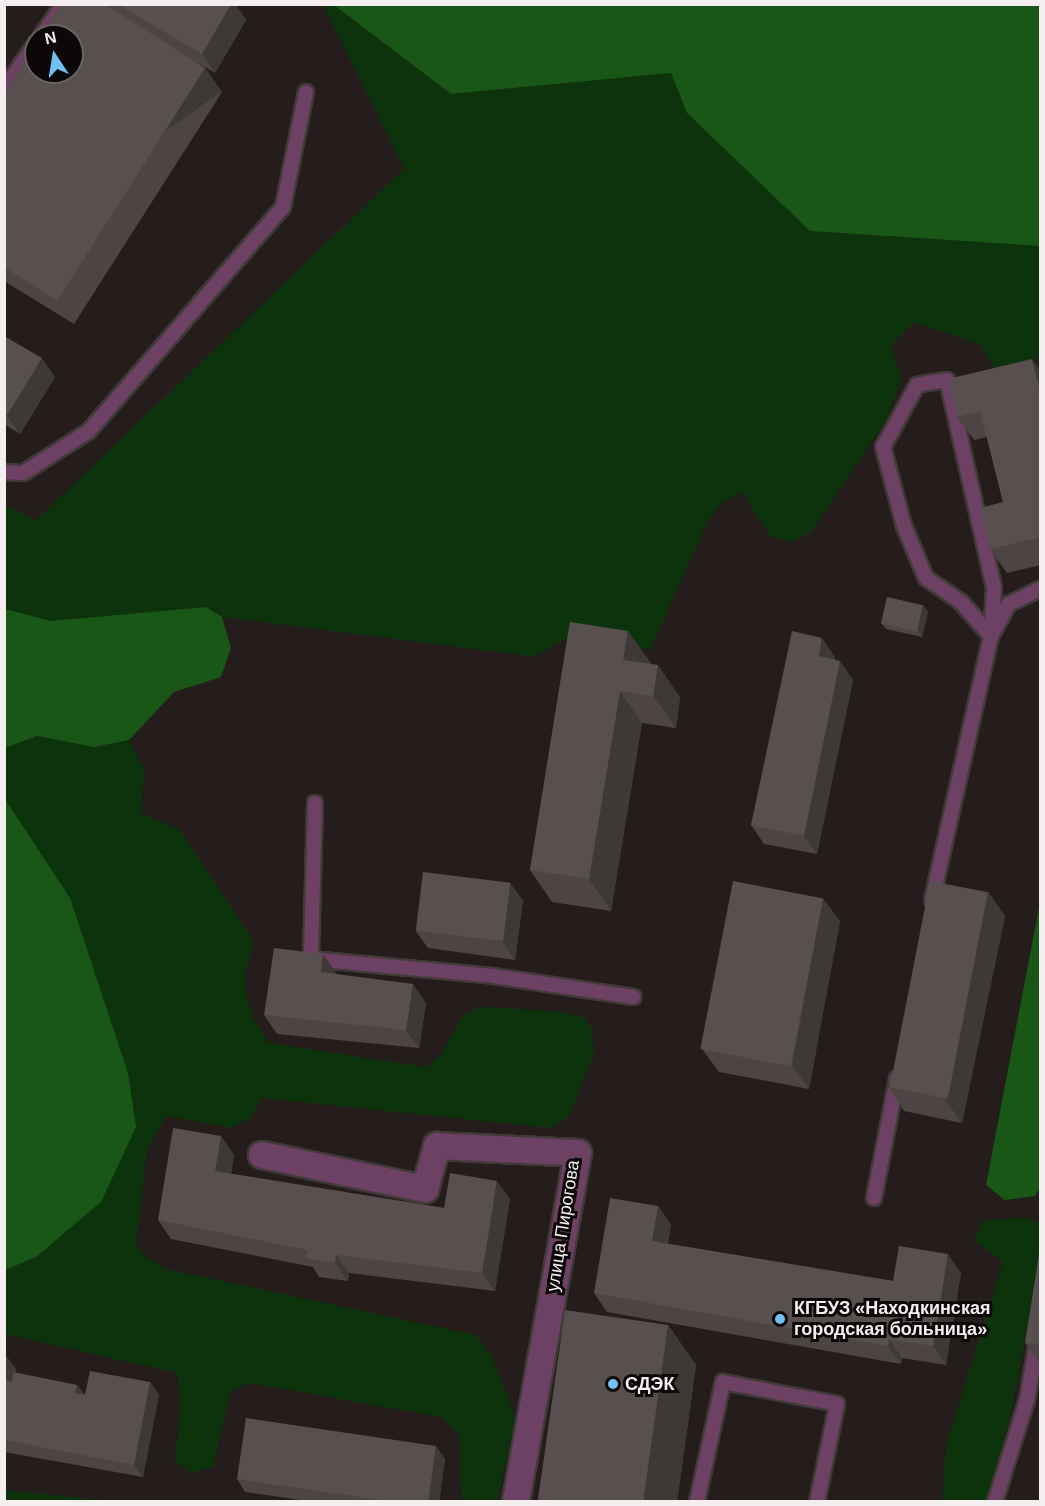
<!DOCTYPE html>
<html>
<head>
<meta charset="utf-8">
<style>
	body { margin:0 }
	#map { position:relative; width:1045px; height:1506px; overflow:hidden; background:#241d1b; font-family:Helvetica,sans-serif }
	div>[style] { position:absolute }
	.green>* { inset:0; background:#0d330c }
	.forest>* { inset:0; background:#195716 }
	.roads { filter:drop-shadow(2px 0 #413a39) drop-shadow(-2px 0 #413a39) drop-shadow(0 2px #413a39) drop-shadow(0 -2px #413a39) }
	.service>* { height:14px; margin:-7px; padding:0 7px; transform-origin:7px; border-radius:7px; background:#6d4164 }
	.minor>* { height:26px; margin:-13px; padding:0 13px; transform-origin:13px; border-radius:13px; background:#6d4164 }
	.wall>* { inset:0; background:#4c4543 }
	.shaded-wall>* { inset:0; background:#3e3837; transform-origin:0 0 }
	.building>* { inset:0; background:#58504e; transform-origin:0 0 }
	.dots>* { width:16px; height:16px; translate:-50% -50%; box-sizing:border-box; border:3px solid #0b0807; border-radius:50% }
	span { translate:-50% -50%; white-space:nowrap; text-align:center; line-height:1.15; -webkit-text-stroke:6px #0b0807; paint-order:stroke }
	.street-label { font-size:18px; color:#f4efee }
	.poi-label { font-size:18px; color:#f4efee; font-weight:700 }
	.left { translate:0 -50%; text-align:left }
	.frame { position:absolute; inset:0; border:6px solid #f4efee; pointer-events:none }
	.north { position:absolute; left:24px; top:24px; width:60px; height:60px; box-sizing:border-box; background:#0b0807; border:2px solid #686463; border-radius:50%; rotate:348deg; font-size:16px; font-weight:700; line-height:24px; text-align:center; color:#f4efee }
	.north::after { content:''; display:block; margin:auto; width:21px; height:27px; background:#70c1f4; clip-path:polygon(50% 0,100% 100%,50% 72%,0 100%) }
</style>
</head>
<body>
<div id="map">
	<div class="green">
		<i style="clip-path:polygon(323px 5px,334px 5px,451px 94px,671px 73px,687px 113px,810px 231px,1040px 246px,1040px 358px,995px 369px,980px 345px,914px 322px,891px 345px,901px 378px,888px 417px,812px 531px,792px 542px,771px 537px,742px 492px,723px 503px,709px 518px,650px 650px,574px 634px,535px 657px,222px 617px,206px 607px,51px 621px,5px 609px,5px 506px,36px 520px,404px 169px)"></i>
		<i style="clip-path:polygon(37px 736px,94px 747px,129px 740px,144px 769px,141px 814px,179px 829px,254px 942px,245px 971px,246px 994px,253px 1018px,269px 1043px,426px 1067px,441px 1054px,463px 1015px,480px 1007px,554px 1011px,584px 1017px,592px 1029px,594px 1053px,569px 1116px,551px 1128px,262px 1098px,249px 1119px,231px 1128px,166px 1116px,147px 1151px,136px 1243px,147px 1258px,166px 1269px,476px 1335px,492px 1357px,516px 1418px,497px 1501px,462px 1501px,459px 1433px,441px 1417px,250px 1383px,231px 1391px,213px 1467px,191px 1473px,175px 1462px,181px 1402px,177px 1373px,5px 1334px,4px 1270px,36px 1257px,70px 898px,5px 799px,5px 748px)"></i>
		<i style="clip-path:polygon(1025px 1218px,1040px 1223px,1040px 1257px,1011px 1414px,986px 1501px,942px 1501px,946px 1446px,1003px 1262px,975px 1241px,982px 1220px)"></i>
		<i style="clip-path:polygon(4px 1490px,5px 1490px,110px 1501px,5px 1501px)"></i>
	</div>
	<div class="forest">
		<i style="clip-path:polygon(334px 5px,1040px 5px,1040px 246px,810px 231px,687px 113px,671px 73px,451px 94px)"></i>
		<i style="clip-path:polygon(206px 607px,222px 617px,231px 648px,221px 677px,174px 692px,129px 740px,94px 747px,37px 736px,5px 748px,5px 609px,51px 621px)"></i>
		<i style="clip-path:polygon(5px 799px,70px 898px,128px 1073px,136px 1127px,101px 1202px,36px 1257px,5px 1270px)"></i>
		<i style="clip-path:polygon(1040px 902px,1040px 1187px,1035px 1196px,1005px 1200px,986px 1185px)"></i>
	</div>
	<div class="roads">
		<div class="service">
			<i style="left:41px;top:36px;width:37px;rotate:-55deg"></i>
			<i style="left:4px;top:89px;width:56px;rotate:-55.2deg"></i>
			<i style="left:4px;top:472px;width:19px;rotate:3deg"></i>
			<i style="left:23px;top:473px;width:78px;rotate:-32.5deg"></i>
			<i style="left:89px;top:431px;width:296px;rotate:-49.1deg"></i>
			<i style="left:283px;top:207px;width:117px;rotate:-78.7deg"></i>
			<i style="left:315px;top:803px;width:156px;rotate:91.5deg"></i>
			<i style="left:311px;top:959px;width:183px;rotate:5.3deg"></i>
			<i style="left:493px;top:976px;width:142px;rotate:8.5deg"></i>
			<i style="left:932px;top:900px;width:271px;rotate:-77.4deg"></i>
			<i style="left:991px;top:636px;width:48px;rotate:-86.4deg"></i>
			<i style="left:994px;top:588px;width:213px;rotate:-102.7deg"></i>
			<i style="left:947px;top:380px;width:30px;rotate:171deg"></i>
			<i style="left:917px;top:385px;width:71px;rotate:118.7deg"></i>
			<i style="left:883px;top:447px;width:82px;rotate:75.1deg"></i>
			<i style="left:904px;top:526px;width:56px;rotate:67.1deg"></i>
			<i style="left:926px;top:578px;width:42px;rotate:34.4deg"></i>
			<i style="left:961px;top:602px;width:45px;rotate:48.6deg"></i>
			<i style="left:991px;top:636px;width:37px;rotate:-61deg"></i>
			<i style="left:1009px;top:604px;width:34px;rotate:-26deg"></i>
			<i style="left:874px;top:1198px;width:122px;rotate:-79.1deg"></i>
			<i style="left:697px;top:1502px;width:123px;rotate:-77.8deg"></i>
			<i style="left:723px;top:1382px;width:116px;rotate:10.9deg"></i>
			<i style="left:837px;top:1404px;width:100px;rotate:101.5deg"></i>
			<i style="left:995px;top:1502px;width:107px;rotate:-72.6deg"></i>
			<i style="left:1027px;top:1400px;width:77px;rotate:-80.3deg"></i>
		</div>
		<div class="minor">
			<i style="left:262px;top:1155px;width:167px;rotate:11.8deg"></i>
			<i style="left:425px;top:1189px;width:45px;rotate:-74.4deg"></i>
			<i style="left:437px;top:1146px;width:141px;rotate:2.8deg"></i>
			<i style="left:578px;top:1153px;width:354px;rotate:100.1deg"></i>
		</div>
	</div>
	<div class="wall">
		<i style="clip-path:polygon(62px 4px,235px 4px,246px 20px,215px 73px,193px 60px,205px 68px,222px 92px,74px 324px,4px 281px,4px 95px)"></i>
		<i style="clip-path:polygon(4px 336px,55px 377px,20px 434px,4px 424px)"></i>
		<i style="clip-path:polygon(1041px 371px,1041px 565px,1007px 573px,990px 549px,1003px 502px,987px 437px,974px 440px,957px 417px)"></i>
		<i style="clip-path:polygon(928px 612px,922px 637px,886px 629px,881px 623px)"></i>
		<i style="clip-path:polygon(570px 622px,651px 663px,680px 697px,676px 728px,642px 723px,611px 911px,552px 902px,530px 870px)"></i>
		<i style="clip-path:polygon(835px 657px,835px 660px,853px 680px,817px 854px,764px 844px,751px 825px)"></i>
		<i style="clip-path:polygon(510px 883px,523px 901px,515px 960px,428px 948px,415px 930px)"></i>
		<i style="clip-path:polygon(988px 892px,1005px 916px,962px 1123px,904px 1111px,888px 1087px)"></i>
		<i style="clip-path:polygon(840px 921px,809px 1089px,719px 1072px,702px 1049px)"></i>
		<i style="clip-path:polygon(323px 954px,336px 974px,426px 1003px,419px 1048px,277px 1034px,264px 1015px)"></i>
		<i style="clip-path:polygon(221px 1136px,234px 1155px,231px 1174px,444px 1208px,510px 1199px,495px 1291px,349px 1273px,348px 1281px,319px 1277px,313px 1267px,171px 1239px,158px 1220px)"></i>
		<i style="clip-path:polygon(658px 1206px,671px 1225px,668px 1244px,893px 1281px,961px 1273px,946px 1365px,902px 1358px,901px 1364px,607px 1312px,594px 1293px)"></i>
		<i style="clip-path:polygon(1041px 1254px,1041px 1365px,1025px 1343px)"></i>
		<i style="clip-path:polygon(668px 1325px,696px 1365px,677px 1502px,540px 1502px,538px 1499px)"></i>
		<i style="clip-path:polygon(4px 1356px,7px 1357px,16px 1369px,15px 1373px,77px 1385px,84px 1394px,85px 1395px,150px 1382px,159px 1395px,143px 1477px,4px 1452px)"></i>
		<i style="clip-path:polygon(436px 1446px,445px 1459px,439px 1502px,314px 1502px,245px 1492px,237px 1479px)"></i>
	</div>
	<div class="shaded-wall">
		<i style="clip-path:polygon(231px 4px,235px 4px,246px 20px,215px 73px,202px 54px)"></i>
		<i style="left:205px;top:68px;width:29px;height:276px;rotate:55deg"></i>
		<i style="clip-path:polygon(42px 358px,55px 377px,20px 434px,7px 415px)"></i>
		<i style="clip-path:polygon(1032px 359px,1041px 371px,1041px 395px)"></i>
		<i style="clip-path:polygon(923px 605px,928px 612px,922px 637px,917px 631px)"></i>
		<i style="clip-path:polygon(628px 631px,651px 663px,646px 692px,623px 660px)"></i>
		<i style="clip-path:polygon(822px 638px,835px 657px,832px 675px,819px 656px)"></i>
		<i style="clip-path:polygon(840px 661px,853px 680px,817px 854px,804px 836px)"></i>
		<i style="clip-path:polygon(658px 665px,680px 697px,676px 728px,653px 696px)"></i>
		<i style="clip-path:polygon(620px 691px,642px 723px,611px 911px,589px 879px)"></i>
		<i style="clip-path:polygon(510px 883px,523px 901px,515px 960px,502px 941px)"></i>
		<i style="clip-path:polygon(988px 892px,1005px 916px,962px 1123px,945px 1099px)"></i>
		<i style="clip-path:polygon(823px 898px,840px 921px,809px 1089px,792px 1065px)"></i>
		<i style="clip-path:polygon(323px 954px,336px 973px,334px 990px,321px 972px)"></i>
		<i style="clip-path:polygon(413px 984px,426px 1003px,419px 1048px,406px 1030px)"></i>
		<i style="clip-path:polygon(221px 1136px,234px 1155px,228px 1190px,215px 1171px)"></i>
		<i style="clip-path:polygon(497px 1181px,510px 1199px,495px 1291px,482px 1273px)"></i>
		<i style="clip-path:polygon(658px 1206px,671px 1225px,665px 1260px,652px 1241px)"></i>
		<i style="clip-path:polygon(948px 1254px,961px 1273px,946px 1365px,933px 1346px)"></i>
		<i style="clip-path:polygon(336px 1255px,349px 1273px,348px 1281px,335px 1263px)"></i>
		<i style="clip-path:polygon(668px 1325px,696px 1365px,677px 1502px,643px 1502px)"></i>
		<i style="clip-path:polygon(889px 1339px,902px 1358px,901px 1364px,888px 1346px)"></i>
		<i style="clip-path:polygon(7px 1357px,16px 1369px,12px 1392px,4px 1381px,4px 1370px)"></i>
		<i style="clip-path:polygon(150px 1382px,159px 1395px,143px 1477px,134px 1465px)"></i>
		<i style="clip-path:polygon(77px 1385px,86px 1397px,75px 1393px)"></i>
		<i style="clip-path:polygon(436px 1446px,445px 1459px,439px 1502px,428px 1502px)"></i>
	</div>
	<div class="building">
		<i style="clip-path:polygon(62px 4px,105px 4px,205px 68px,57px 301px,4px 267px,4px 95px,36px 46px,36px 72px,72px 72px,72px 36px,42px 36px)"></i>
		<i style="clip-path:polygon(117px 4px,231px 4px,202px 54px)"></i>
		<i style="clip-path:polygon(4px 336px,42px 358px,7px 415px,4px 413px)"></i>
		<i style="clip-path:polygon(1032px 359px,1041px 395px,1041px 537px,990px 549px,980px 508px,1003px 502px,980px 411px,957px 417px,948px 379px)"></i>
		<i style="left:887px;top:597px;width:37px;height:27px;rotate:13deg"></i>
		<i style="clip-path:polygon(570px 622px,628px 631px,623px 660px,658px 665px,653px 696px,620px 691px,589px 879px,530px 870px)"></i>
		<i style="clip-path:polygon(792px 631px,822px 638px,819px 656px,840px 661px,804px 836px,751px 825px)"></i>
		<i style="left:423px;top:872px;width:88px;height:59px;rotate:7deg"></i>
		<i style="left:733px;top:881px;width:92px;height:171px;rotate:11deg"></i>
		<i style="left:930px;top:881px;width:59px;height:210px;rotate:11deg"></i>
		<i style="clip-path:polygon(274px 948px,323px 954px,321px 972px,413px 984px,406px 1030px,264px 1015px)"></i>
		<i style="clip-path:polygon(173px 1128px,221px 1136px,215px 1171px,444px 1208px,450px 1173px,497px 1181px,482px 1273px,336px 1255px,335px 1263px,306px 1258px,308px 1250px,158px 1220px)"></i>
		<i style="clip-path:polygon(610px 1198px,658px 1206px,652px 1241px,893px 1281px,899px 1246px,948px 1254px,933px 1346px,889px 1339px,888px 1346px,594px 1293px)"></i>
		<i style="clip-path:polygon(1039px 1254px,1041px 1254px,1041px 1345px,1025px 1343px)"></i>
		<i style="clip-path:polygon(565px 1310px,668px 1325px,643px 1502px,557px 1502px,538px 1499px)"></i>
		<i style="clip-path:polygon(4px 1356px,7px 1357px,4px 1370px)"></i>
		<i style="clip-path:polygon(90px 1371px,150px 1382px,134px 1465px,4px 1440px,4px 1380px,12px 1381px,13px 1372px,77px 1385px,75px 1393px,85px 1395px)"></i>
		<i style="clip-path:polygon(246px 1418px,436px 1446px,428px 1502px,394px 1502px,237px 1479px)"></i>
	</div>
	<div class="dots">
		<i style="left:780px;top:1319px;background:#70c1f4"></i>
		<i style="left:613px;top:1384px;background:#70c1f4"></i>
	</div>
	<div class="street-label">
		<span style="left:563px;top:1226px;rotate:-81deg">улица Пирогова</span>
	</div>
	<div class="poi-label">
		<span class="left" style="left:794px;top:1319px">КГБУЗ «Находкинская<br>городская больница»</span>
		<span class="left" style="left:625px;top:1384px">СДЭК</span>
	</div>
	<div class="frame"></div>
	<div class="north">N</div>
</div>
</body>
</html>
